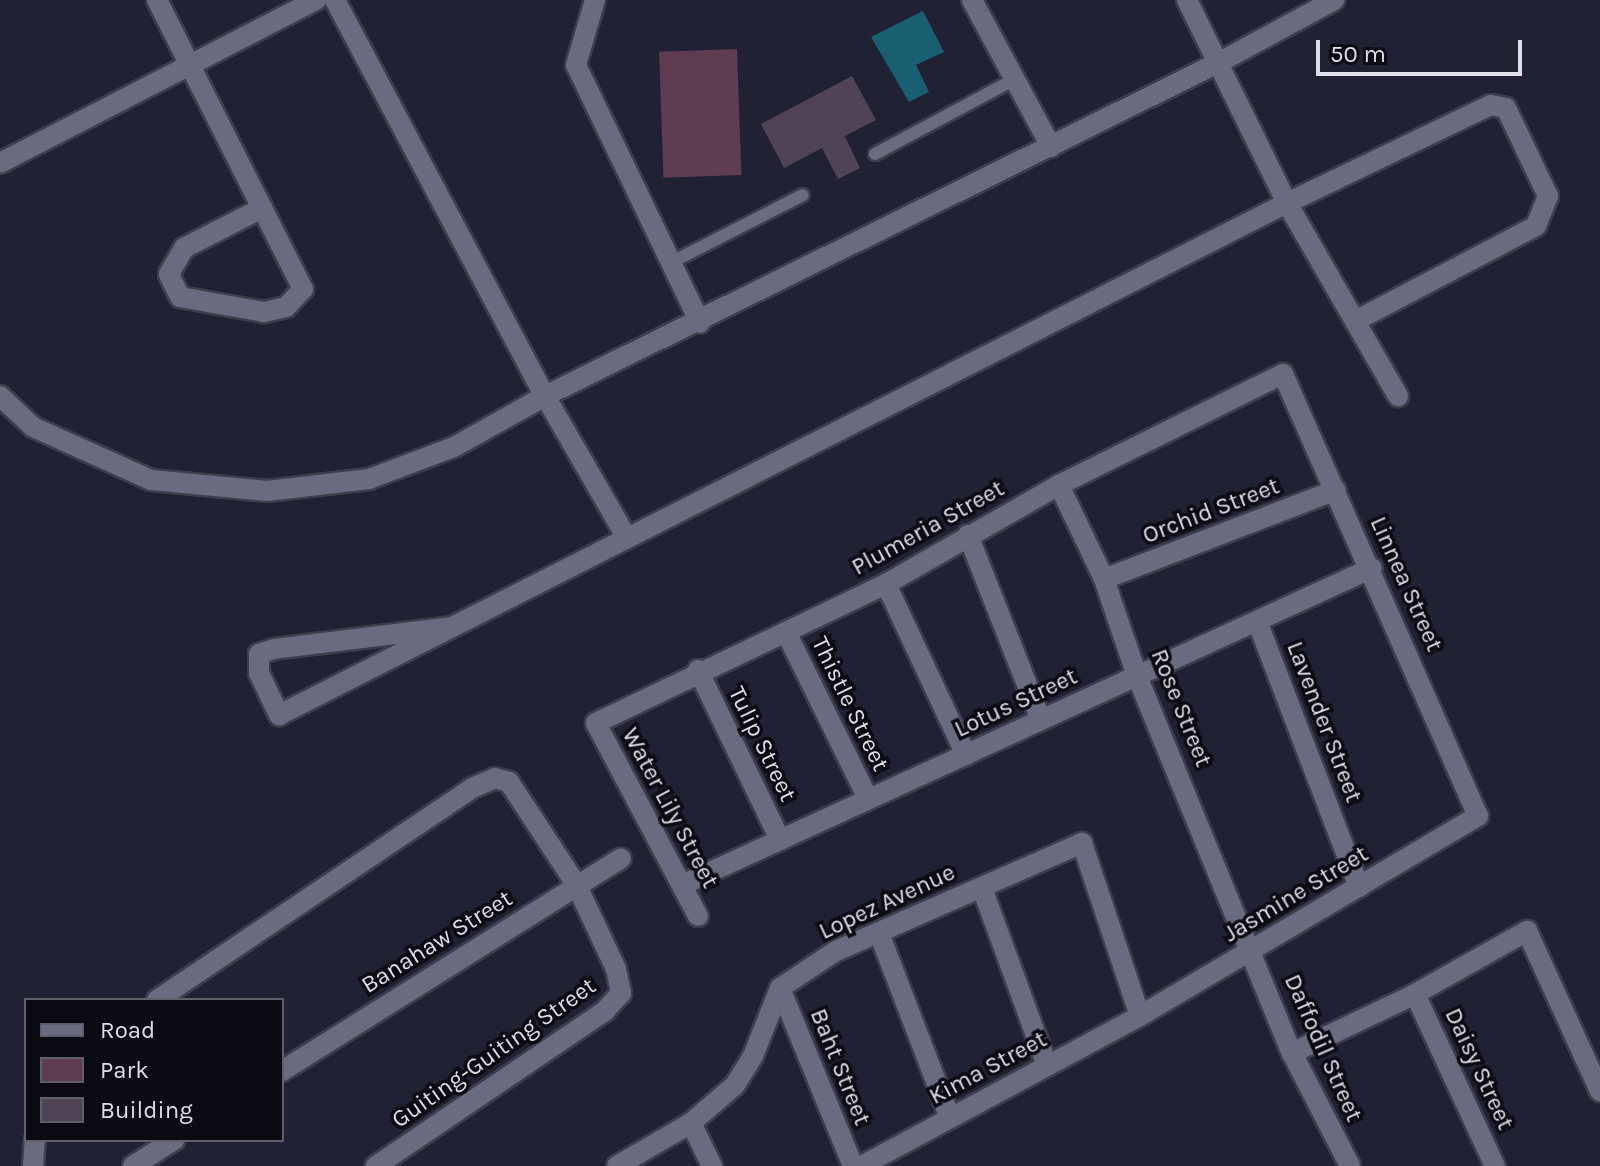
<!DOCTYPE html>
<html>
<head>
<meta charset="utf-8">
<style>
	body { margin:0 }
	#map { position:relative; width:1600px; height:1166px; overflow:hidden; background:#202132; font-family:Karla,sans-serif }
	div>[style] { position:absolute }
	.green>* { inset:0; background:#5e3c51; transform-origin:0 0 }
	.water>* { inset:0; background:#195f72 }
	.building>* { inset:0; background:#4e4456 }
	.roads { filter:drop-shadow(2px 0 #3d3d4c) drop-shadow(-2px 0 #3d3d4c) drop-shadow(0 2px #3d3d4c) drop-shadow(0 -2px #3d3d4c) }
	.service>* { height:12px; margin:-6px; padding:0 6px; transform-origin:6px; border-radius:6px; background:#696b80 }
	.minor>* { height:20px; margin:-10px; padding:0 10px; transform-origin:10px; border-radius:10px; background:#696b80 }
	span { translate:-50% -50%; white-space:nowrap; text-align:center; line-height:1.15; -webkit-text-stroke:7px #0b0b13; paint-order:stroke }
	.street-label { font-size:24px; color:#dddeea }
	.legend { position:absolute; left:24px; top:998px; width:260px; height:144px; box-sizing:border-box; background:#0b0b13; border:2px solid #5f5f69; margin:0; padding:10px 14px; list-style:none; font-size:24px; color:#dddeea }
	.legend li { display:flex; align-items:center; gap:16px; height:40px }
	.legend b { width:40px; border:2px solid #5f5f69 }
	.scale { position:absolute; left:1316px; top:40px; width:206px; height:36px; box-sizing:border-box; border:4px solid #dddeea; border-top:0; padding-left:10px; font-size:24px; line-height:28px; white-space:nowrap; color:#dddeea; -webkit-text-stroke:6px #0b0b13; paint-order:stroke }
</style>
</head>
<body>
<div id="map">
	<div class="green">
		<i style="left:737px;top:49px;width:126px;height:78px;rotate:88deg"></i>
	</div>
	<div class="water">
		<i style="clip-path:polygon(923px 11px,944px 52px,916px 65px,929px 92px,909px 102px,871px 37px)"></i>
	</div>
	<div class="building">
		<i style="clip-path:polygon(852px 76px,876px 120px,845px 136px,860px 168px,838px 179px,822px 148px,784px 168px,761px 124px)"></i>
	</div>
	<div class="roads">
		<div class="service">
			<i style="left:875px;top:154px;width:159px;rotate:-28.2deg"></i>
			<i style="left:670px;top:263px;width:149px;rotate:-27.1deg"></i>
		</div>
		<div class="minor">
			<i style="left:157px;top:0;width:324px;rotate:63.2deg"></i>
			<i style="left:303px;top:289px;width:25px;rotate:133deg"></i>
			<i style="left:286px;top:307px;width:23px;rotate:167deg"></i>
			<i style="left:264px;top:312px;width:85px;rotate:-169.9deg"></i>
			<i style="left:180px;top:297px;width:25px;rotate:-116deg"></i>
			<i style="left:169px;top:274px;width:30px;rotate:-60deg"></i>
			<i style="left:184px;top:248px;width:88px;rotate:-27.1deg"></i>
			<i style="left:335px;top:0;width:448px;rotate:62.1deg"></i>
			<i style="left:545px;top:396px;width:164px;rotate:60deg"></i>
			<i style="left:595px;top:0;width:68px;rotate:106.3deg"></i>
			<i style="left:576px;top:65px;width:286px;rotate:64.3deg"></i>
			<i style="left:972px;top:0;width:167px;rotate:61.7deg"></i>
			<i style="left:1187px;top:0;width:226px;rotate:63.8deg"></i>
			<i style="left:1287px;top:203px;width:223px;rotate:60.1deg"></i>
			<i style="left:0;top:163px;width:356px;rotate:-27.3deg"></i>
			<i style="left:0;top:396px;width:45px;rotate:43.2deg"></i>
			<i style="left:33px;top:427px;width:129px;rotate:24.2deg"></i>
			<i style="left:151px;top:480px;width:117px;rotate:5.4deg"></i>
			<i style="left:267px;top:491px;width:103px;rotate:-6.7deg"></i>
			<i style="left:369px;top:479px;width:91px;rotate:-20.6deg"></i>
			<i style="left:454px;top:447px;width:104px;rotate:-29.3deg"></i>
			<i style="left:545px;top:396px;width:753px;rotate:-26.33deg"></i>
			<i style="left:1220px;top:62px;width:130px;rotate:-28.5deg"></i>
			<i style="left:1059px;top:485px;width:104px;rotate:64.4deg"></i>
			<i style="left:1104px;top:579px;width:102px;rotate:71.2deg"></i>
			<i style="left:1137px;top:676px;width:408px;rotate:67.7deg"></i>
			<i style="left:1292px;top:1053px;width:127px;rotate:62.8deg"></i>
			<i style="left:968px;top:535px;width:199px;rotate:68.5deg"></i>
			<i style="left:1104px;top:579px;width:248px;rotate:-21deg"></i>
			<i style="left:886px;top:584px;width:189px;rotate:64.9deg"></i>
			<i style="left:1257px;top:621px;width:285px;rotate:69deg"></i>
			<i style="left:452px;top:627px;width:179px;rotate:173deg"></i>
			<i style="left:274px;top:649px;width:16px;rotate:162deg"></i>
			<i style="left:259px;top:654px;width:19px;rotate:90deg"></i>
			<i style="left:259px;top:673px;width:47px;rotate:64.5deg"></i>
			<i style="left:279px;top:715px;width:1131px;rotate:-26.93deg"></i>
			<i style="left:1287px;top:203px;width:226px;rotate:-25.7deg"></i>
			<i style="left:1491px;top:105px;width:15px;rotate:11deg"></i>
			<i style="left:1506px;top:108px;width:98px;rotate:64.5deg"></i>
			<i style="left:1548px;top:196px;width:32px;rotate:112deg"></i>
			<i style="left:1536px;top:226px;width:204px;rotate:152.3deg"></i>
			<i style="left:786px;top:632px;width:186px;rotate:63.8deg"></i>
			<i style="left:698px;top:670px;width:189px;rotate:64.2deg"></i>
			<i style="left:682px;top:885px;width:759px;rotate:-24.68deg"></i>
			<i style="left:982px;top:888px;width:189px;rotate:69.9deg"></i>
			<i style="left:698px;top:916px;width:218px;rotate:-117.9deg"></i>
			<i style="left:596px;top:723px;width:322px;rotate:-25.6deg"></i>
			<i style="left:886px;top:584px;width:199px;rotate:-29.8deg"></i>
			<i style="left:1059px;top:485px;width:250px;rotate:-26.4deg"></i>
			<i style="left:1283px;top:374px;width:483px;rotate:66.2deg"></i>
			<i style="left:1478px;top:816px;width:393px;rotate:149.4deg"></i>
			<i style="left:1140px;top:1016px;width:317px;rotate:151.7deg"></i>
			<i style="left:879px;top:933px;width:198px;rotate:69deg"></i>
			<i style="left:780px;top:988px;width:192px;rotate:67.7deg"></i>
			<i style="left:1415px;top:994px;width:190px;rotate:65.1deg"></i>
			<i style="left:157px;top:1000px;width:380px;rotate:-33.9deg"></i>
			<i style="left:472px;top:788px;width:25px;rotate:-23deg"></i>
			<i style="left:495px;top:778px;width:15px;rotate:16deg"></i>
			<i style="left:509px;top:782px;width:122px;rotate:56.7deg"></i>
			<i style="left:576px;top:884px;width:94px;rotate:64.8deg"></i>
			<i style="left:616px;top:969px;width:25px;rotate:78deg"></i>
			<i style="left:621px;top:993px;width:24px;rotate:132deg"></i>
			<i style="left:605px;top:1011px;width:277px;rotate:145.9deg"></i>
			<i style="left:1292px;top:1053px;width:136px;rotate:-25.6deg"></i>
			<i style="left:1415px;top:994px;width:129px;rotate:-29.4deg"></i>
			<i style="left:1527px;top:931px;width:176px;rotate:65.5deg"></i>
			<i style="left:282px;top:1071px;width:400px;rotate:-32.1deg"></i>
			<i style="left:691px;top:1123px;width:48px;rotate:64deg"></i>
			<i style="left:33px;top:1166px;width:26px;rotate:-86deg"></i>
			<i style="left:133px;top:1166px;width:49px;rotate:-32.4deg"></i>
			<i style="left:617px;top:1166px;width:86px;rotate:-30.2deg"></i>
			<i style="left:691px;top:1123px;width:58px;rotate:-40.8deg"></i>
			<i style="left:735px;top:1085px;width:34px;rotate:-58deg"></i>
			<i style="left:753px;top:1056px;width:73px;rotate:-68.3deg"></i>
			<i style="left:780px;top:988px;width:67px;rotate:-33.5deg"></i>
			<i style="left:836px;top:951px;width:269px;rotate:-23.7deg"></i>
			<i style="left:1082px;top:843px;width:182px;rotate:71.5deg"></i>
		</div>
	</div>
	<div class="street-label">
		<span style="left:1211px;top:511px;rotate:-21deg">Orchid Street</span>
		<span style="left:928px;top:528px;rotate:-29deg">Plumeria Street</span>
		<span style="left:1406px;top:584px;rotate:66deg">Linnea Street</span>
		<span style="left:1016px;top:703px;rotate:-25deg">Lotus Street</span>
		<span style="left:850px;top:704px;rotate:64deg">Thistle Street</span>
		<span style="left:1181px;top:708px;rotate:68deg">Rose Street</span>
		<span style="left:1324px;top:722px;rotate:69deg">Lavender Street</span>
		<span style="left:762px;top:744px;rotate:64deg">Tulip Street</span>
		<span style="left:670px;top:808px;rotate:62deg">Water Lily Street</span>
		<span style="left:1296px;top:894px;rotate:-31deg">Jasmine Street</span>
		<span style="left:887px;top:902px;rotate:-25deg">Lopez Avenue</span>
		<span style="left:437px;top:942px;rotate:-32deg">Banahaw Street</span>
		<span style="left:1323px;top:1048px;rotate:66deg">Daffodil Street</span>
		<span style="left:494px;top:1053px;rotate:-35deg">Guiting-Guiting Street</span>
		<span style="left:840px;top:1067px;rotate:68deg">Baht Street</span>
		<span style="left:988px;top:1068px;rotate:-28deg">Kima Street</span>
		<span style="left:1479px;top:1069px;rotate:65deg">Daisy Street</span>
	</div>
	<ul class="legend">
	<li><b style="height:10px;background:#696b80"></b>Road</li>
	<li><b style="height:22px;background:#5e3c51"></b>Park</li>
	<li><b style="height:22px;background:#4e4456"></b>Building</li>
	</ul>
	<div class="scale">50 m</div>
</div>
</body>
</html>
